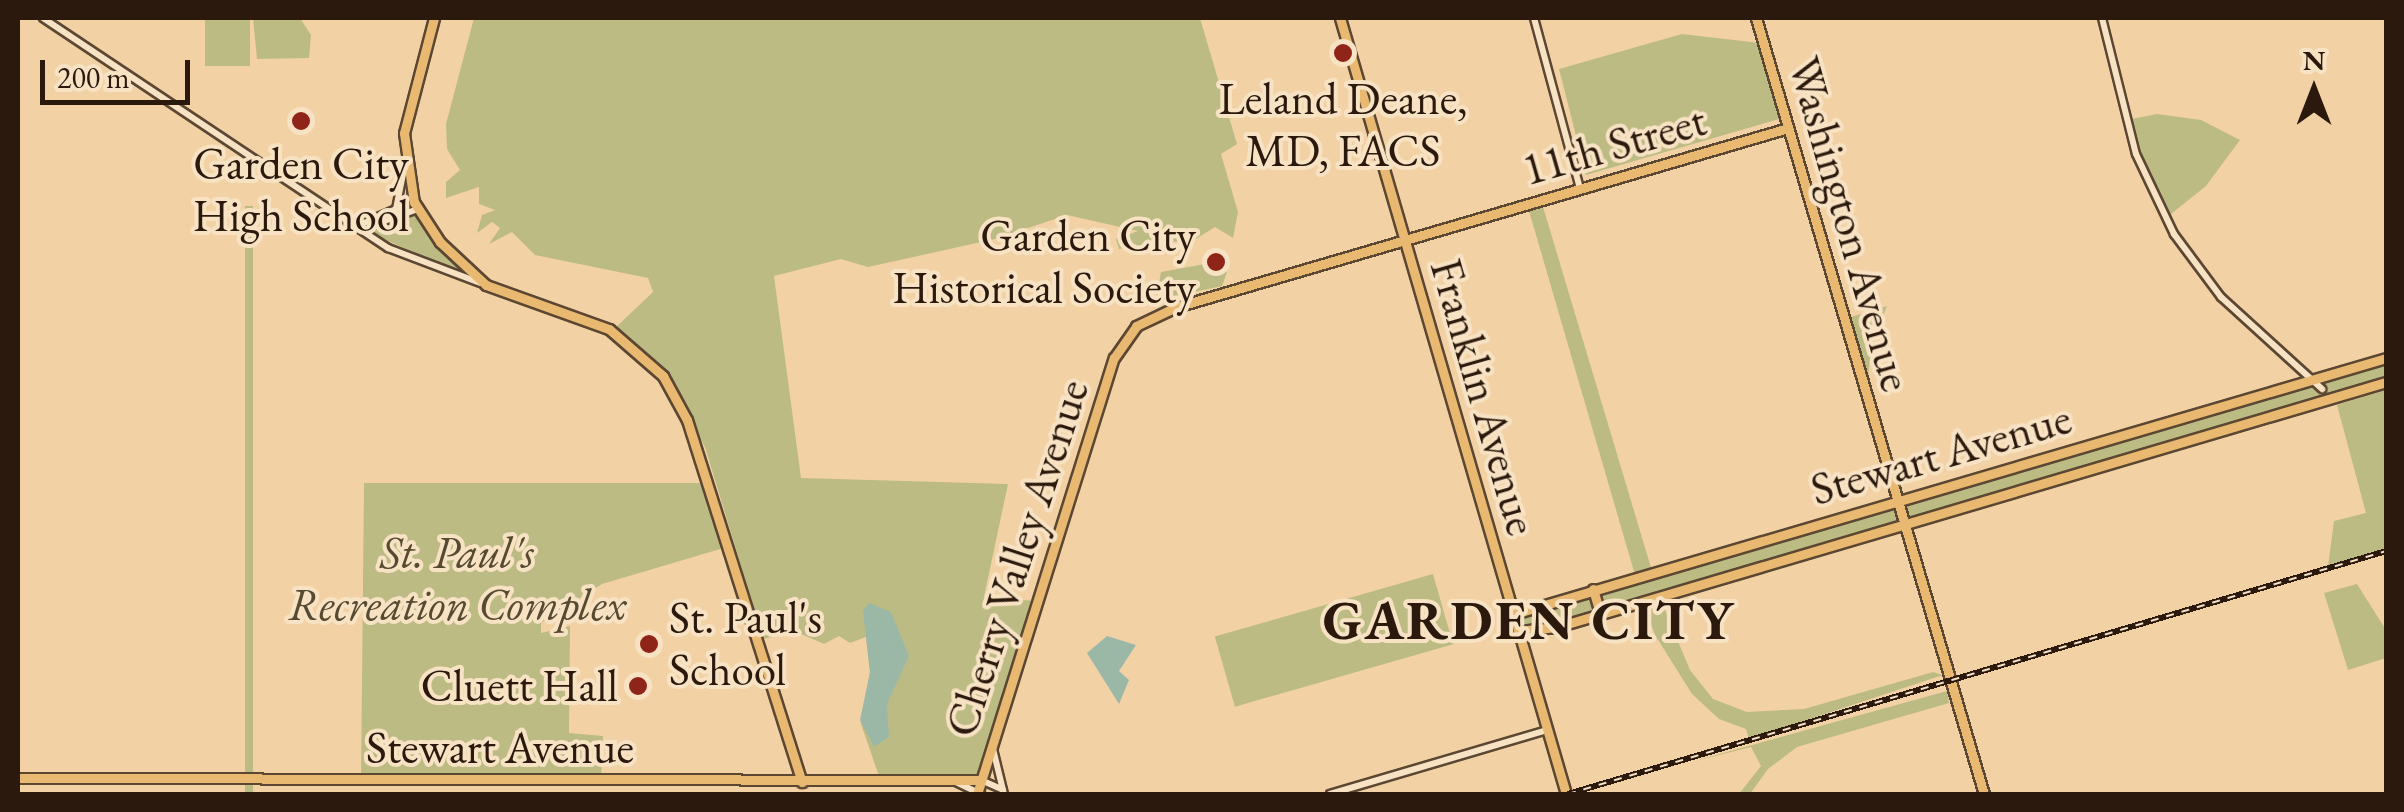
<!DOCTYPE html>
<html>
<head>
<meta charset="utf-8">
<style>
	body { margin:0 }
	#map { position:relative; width:2404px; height:812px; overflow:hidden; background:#f2d2a5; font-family:"EB Garamond",serif }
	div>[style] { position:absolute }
	.green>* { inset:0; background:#bdbb84; transform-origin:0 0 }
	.water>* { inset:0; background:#9bb8a7 }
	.roads { filter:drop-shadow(2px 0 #5c4732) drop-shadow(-2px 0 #5c4732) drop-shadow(0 2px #5c4732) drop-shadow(0 -2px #5c4732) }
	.minor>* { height:6px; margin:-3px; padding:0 3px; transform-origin:3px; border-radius:3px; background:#f7e2c4 }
	.major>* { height:9px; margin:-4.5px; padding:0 4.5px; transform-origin:4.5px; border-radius:4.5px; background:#e9b972 }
	.rail>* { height:6px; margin-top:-3px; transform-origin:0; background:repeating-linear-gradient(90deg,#f7e2c4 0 8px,#2a190c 0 16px); box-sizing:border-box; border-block:2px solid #2a190c }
	.dots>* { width:28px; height:28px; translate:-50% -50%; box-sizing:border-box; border:5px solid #f7e2c4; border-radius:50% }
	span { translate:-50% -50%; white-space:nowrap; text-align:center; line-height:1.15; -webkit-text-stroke:8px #f7e2c4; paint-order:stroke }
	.poi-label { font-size:45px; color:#2a190c }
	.right { translate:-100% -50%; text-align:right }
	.left { translate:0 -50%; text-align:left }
	.street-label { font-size:45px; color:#2a190c }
	.park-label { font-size:45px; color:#564a30; font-style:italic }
	.district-label { font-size:55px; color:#2a190c; font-weight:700; letter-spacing:2.5px }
	.frame { position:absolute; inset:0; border:20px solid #2a190c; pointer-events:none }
	.north { position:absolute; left:2264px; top:40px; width:100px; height:100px; -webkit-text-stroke:8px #f7e2c4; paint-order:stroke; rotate:0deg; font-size:28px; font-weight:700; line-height:40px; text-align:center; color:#2a190c }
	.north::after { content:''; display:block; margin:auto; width:35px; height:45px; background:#2a190c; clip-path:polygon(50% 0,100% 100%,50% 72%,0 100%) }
	.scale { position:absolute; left:40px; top:60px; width:150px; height:45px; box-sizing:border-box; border:5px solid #2a190c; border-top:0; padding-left:12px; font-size:30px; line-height:35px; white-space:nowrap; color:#2a190c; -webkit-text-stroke:8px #f7e2c4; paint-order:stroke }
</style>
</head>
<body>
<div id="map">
	<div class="green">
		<i style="left:205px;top:18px;width:45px;height:48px"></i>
		<i style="clip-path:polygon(253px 18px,300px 18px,311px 35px,309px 58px,257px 59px)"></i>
		<i style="clip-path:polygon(474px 18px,1200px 18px,1237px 144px,1221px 154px,1238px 212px,1233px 238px,1215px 227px,1196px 239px,1119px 249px,1116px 239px,1138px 231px,1067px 215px,995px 239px,868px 267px,841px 259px,774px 276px,801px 478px,1008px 484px,984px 597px,1037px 601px,979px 785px,881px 782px,861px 724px,870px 672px,866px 637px,850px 643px,839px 636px,824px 644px,796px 632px,763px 639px,705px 447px,660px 369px,614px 329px,653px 292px,648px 278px,535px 255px,512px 232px,489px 244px,500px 228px,492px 222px,477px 233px,482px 215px,495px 210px,479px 204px,479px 187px,446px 198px,446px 182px,460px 170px,447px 149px,446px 124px)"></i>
		<i style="clip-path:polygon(1682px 34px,1760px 43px,1783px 118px,1586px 175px,1559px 69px)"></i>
		<i style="clip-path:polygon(2157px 114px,2201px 120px,2240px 140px,2206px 186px,2166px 218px,2127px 120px)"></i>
		<i style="clip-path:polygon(1541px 200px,1652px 571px,2386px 358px,2386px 385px,1660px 598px,1690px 670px,1713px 699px,1747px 712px,1804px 709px,1933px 672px,1943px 675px,1749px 739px,1746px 729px,1719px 719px,1692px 694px,1655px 635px,1643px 602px,1523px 631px,1518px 620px,1635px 575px,1527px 204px)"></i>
		<i style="left:245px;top:206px;width:8px;height:588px"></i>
		<i style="clip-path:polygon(417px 211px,475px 279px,358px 228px,386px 226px)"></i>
		<i style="clip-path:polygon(1205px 264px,1227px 272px,1222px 286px,1156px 300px,1161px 272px)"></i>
		<i style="clip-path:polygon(1887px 306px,1872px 343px,1866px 395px,1844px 319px)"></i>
		<i style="clip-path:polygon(2386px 390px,2386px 550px,2328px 566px,2334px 521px,2366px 513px,2337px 405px)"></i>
		<i style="clip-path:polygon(364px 483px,707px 483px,727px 547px,602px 584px,541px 623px,541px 633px,570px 626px,569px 733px,603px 736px,601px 781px,361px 780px)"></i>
		<i style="left:1433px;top:574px;width:73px;height:227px;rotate:74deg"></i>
		<i style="clip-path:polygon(2357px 584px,2386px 630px,2386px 658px,2348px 670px,2324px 593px)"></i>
		<i style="clip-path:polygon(1947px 691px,1949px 703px,1797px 747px,1768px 769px,1750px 794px,1739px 794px,1761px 766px,1751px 747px,1691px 762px)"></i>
	</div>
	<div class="water">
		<i style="clip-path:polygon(869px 603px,891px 612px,909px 656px,887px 704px,889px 737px,874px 747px,860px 720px,870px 672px,863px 611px)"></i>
		<i style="clip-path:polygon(1107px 636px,1136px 645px,1119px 671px,1129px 680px,1119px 704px,1087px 653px)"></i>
	</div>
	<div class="roads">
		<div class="minor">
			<i style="left:43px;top:18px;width:415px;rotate:33.7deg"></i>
			<i style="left:388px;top:248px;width:98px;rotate:20.8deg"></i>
			<i style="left:1534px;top:18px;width:177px;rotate:74.9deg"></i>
			<i style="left:2102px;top:18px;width:140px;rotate:76deg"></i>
			<i style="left:2136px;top:154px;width:89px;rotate:64.6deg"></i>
			<i style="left:2174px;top:234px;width:79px;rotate:53.3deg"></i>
			<i style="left:2221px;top:297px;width:137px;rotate:42.3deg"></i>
			<i style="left:370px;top:226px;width:51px;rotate:-19.5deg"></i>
			<i style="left:355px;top:227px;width:45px;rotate:-23.7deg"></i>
			<i style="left:396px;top:209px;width:46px;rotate:-78.7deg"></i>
			<i style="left:993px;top:749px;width:46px;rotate:76.3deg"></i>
			<i style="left:981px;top:780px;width:24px;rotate:24deg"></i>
			<i style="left:956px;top:782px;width:28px;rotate:26deg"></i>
			<i style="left:1330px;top:794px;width:226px;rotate:-16.4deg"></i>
		</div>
		<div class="major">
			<i style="left:434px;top:18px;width:119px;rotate:104.6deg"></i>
			<i style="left:404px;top:133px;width:70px;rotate:81.8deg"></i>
			<i style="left:414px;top:202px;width:48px;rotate:57deg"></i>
			<i style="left:440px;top:242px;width:63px;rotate:43.1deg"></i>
			<i style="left:486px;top:285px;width:131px;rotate:19.7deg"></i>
			<i style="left:609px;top:329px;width:72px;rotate:41deg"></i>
			<i style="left:663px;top:376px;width:50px;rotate:61.4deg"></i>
			<i style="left:687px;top:420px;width:380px;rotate:72.4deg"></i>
			<i style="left:1340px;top:18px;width:808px;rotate:73.76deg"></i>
			<i style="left:1756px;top:18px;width:809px;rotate:73.63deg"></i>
			<i style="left:1593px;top:589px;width:26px;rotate:74deg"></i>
			<i style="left:1514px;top:614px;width:909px;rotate:-16.36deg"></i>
			<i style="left:1518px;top:631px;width:39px;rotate:-6deg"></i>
			<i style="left:1557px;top:627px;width:864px;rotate:-16.46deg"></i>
			<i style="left:18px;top:778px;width:963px;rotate:0.12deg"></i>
			<i style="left:977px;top:794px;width:457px;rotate:-72.6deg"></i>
			<i style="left:1114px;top:358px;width:39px;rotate:-55deg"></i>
			<i style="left:1136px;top:326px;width:44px;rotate:-25.4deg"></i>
			<i style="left:1176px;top:307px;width:638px;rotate:-16.3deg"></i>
		</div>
	</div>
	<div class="rail">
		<i style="left:1568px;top:794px;width:853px;rotate:-16.54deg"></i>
	</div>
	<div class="dots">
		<i style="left:1343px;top:53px;background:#8f2418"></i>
		<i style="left:301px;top:121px;background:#8f2418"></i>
		<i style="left:1216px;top:262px;background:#8f2418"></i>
		<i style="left:649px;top:644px;background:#8f2418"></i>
		<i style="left:638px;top:686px;background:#8f2418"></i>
	</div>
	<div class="poi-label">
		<span style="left:1343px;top:125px">Leland Deane,<br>MD, FACS</span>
		<span style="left:301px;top:190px">Garden City<br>High School</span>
		<span class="right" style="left:1196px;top:262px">Garden City<br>Historical Society</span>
		<span class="left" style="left:669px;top:644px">St. Paul's<br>School</span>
		<span class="right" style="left:618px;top:686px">Cluett Hall</span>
	</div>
	<div class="street-label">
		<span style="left:1614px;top:145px;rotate:-16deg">11th Street</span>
		<span style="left:1850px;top:224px;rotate:74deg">Washington Avenue</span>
		<span style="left:1484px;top:397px;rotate:74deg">Franklin Avenue</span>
		<span style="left:1941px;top:454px;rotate:-16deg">Stewart Avenue</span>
		<span style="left:1017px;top:558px;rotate:-72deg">Cherry Valley Avenue</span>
		<span style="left:500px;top:748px">Stewart Avenue</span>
	</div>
	<div class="park-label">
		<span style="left:457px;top:579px">St. Paul's<br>Recreation Complex</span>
	</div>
	<div class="district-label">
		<span style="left:1529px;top:620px">GARDEN CITY</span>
	</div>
	<div class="frame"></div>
	<div class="north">N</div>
	<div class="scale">200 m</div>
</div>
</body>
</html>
